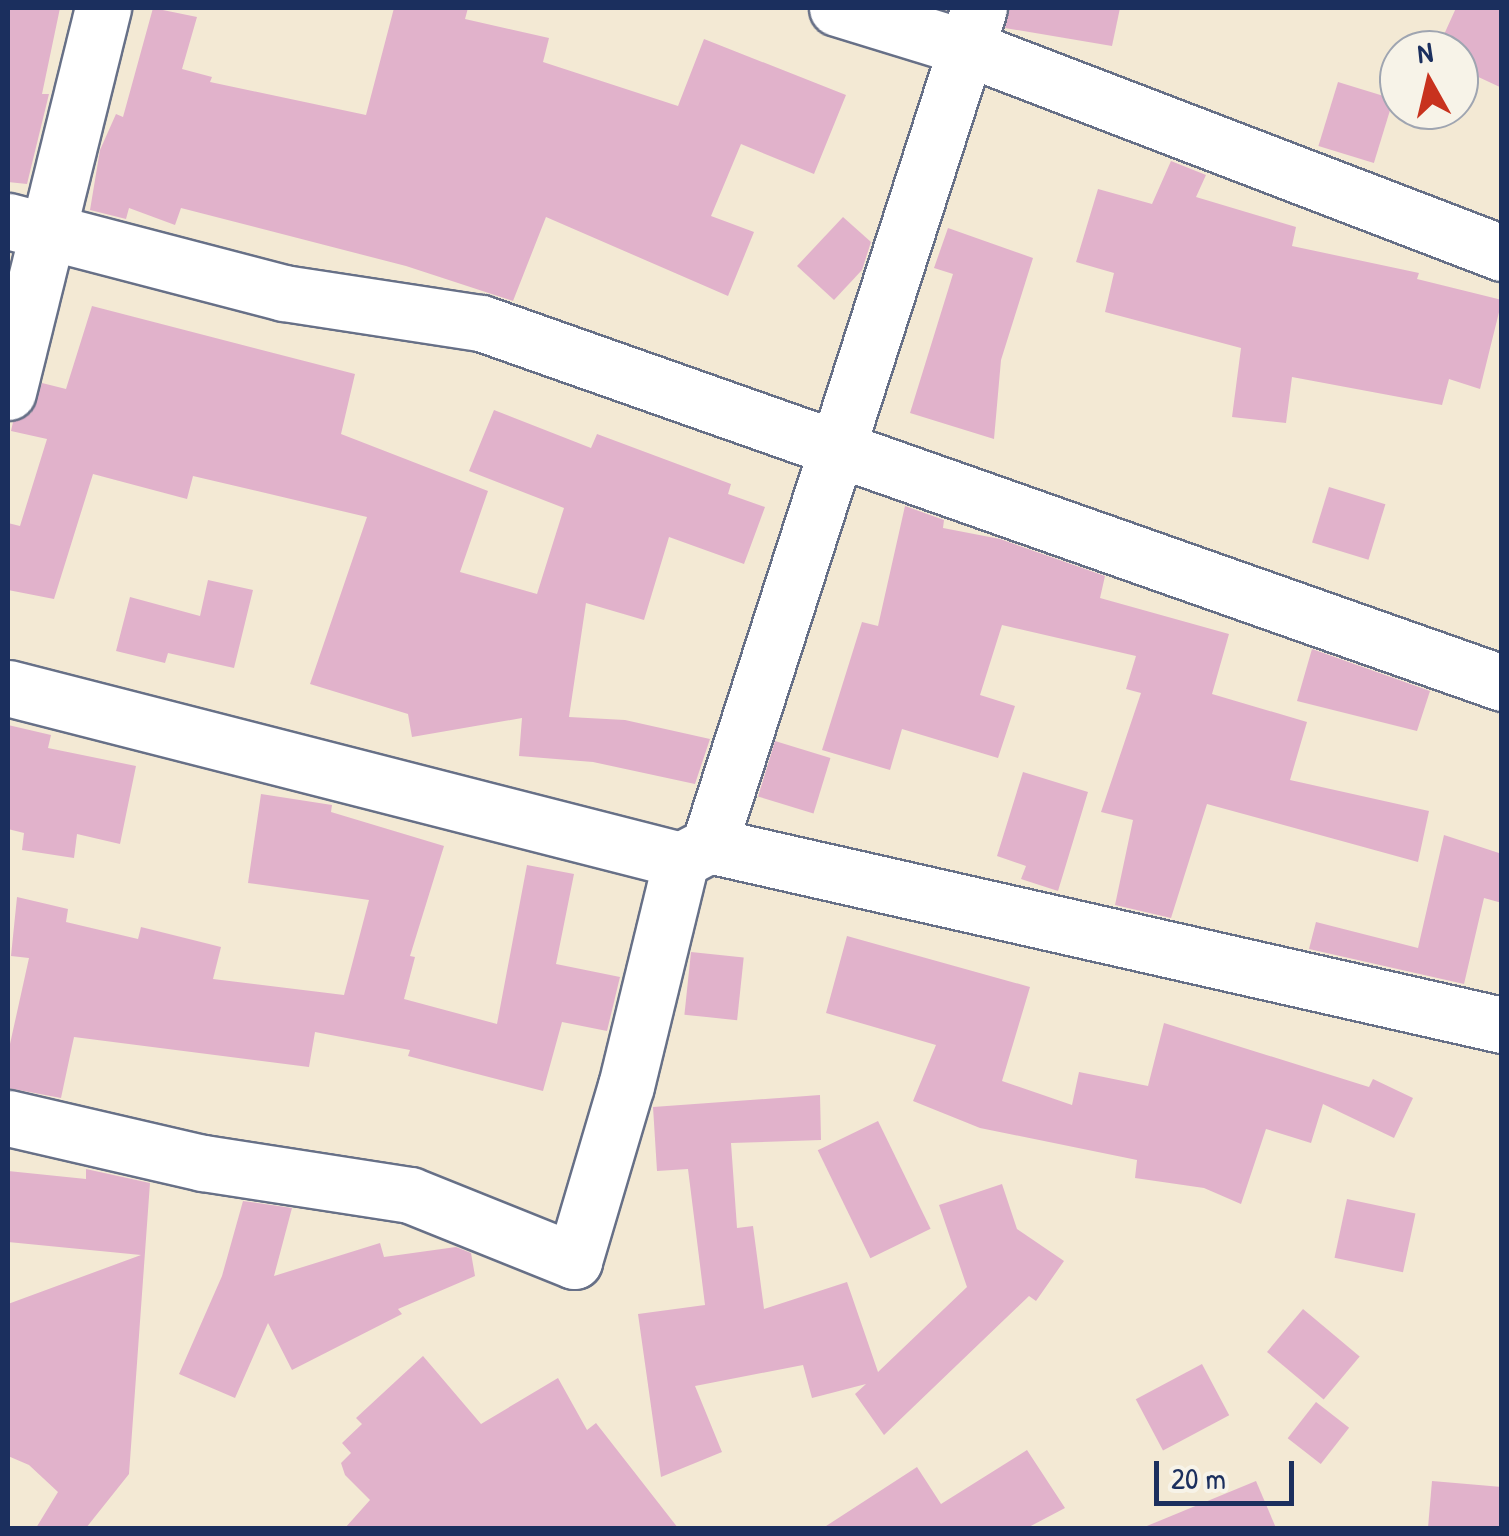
<!DOCTYPE html>
<html>
<head>
<meta charset="utf-8">
<style>
	body { margin:0 }
	#map { position:relative; width:1509px; height:1536px; overflow:hidden; background:#f3e9d4; font-family:"Patrick Hand",sans-serif }
	div>[style] { position:absolute }
	.building>* { inset:0; background:#e1b2cb; transform-origin:0 0 }
	.roads { filter:drop-shadow(2px 0 #677087) drop-shadow(-2px 0 #677087) drop-shadow(0 2px #677087) drop-shadow(0 -2px #677087) }
	.minor>* { height:55px; margin:-27.5px; padding:0 27.5px; transform-origin:27.5px; border-radius:27.5px; background:#fff }
	span { translate:-50% -50%; white-space:nowrap; text-align:center; line-height:1.15; -webkit-text-stroke:8px #f7f3e8; paint-order:stroke }
	.frame { position:absolute; inset:0; border:10px solid #1b2f5e; pointer-events:none }
	.north { position:absolute; left:1379px; top:30px; width:100px; height:100px; box-sizing:border-box; background:#f7f3e8; border:2px solid #9fa5b1; border-radius:50%; rotate:352deg; font-size:28px; font-weight:700; line-height:40px; text-align:center; color:#1b2f5e }
	.north::after { content:''; display:block; margin:auto; width:35px; height:45px; background:#c8321e; clip-path:polygon(50% 0,100% 100%,50% 72%,0 100%) }
	.scale { position:absolute; left:1154px; top:1461px; width:140px; height:45px; box-sizing:border-box; border:5px solid #1b2f5e; border-top:0; padding-left:12px; font-size:30px; line-height:35px; white-space:nowrap; color:#1b2f5e; -webkit-text-stroke:8px #f7f3e8; paint-order:stroke }
</style>
</head>
<body>
<div id="map">
	<div class="building">
		<i style="clip-path:polygon(8px 8px,60px 8px,42px 94px,49px 94px,27px 184px,8px 182px)"></i>
		<i style="clip-path:polygon(153px 8px,197px 17px,182px 69px,212px 77px,210px 82px,366px 115px,394px 8px,468px 8px,465px 19px,549px 38px,543px 62px,678px 106px,704px 39px,846px 95px,814px 174px,741px 144px,711px 216px,754px 232px,728px 296px,546px 217px,513px 301px,406px 266px,181px 208px,175px 225px,129px 208px,126px 219px,90px 210px,100px 150px,116px 114px,123px 117px)"></i>
		<i style="clip-path:polygon(1009px 8px,1120px 8px,1112px 46px,1005px 28px)"></i>
		<i style="clip-path:polygon(1456px 8px,1502px 8px,1502px 88px,1459px 68px,1459px 50px,1437px 50px)"></i>
		<i style="left:1338px;top:82px;width:58px;height:67px;rotate:17deg"></i>
		<i style="clip-path:polygon(1171px 161px,1206px 175px,1196px 197px,1296px 227px,1292px 246px,1419px 273px,1417px 279px,1502px 300px,1480px 389px,1449px 379px,1442px 405px,1292px 377px,1286px 423px,1232px 417px,1241px 348px,1105px 312px,1114px 273px,1076px 262px,1098px 189px,1152px 204px)"></i>
		<i style="clip-path:polygon(843px 217px,871px 242px,862px 270px,834px 300px,797px 266px)"></i>
		<i style="clip-path:polygon(948px 228px,1033px 258px,1001px 360px,994px 439px,910px 413px,953px 274px,934px 268px)"></i>
		<i style="clip-path:polygon(92px 306px,355px 374px,341px 434px,488px 491px,460px 572px,537px 594px,564px 508px,469px 471px,494px 410px,591px 448px,597px 434px,731px 484px,728px 494px,765px 507px,744px 564px,669px 537px,644px 620px,586px 603px,569px 717px,625px 720px,710px 739px,695px 784px,593px 762px,519px 756px,522px 718px,412px 737px,408px 714px,310px 684px,367px 517px,193px 476px,187px 499px,93px 474px,54px 599px,8px 590px,8px 523px,20px 526px,47px 439px,11px 431px,13px 422px,31px 413px,42px 383px,66px 389px)"></i>
		<i style="left:1329px;top:487px;width:59px;height:58px;rotate:17deg"></i>
		<i style="clip-path:polygon(905px 506px,944px 520px,943px 528px,1000px 539px,1105px 576px,1100px 598px,1229px 634px,1212px 694px,1307px 722px,1290px 780px,1429px 811px,1418px 862px,1207px 804px,1171px 918px,1115px 905px,1133px 820px,1101px 812px,1141px 693px,1126px 689px,1136px 656px,1002px 625px,980px 695px,1015px 706px,998px 758px,902px 729px,890px 770px,822px 750px,862px 622px,878px 626px)"></i>
		<i style="clip-path:polygon(208px 580px,253px 590px,234px 668px,168px 653px,165px 663px,116px 651px,130px 597px,200px 616px)"></i>
		<i style="clip-path:polygon(1312px 649px,1430px 691px,1417px 731px,1297px 701px)"></i>
		<i style="clip-path:polygon(8px 725px,51px 735px,48px 748px,136px 766px,120px 844px,77px 834px,74px 858px,22px 850px,24px 833px,8px 829px)"></i>
		<i style="left:775px;top:741px;width:58px;height:58px;rotate:17deg"></i>
		<i style="clip-path:polygon(1023px 772px,1088px 792px,1058px 891px,1021px 879px,1026px 866px,997px 856px)"></i>
		<i style="clip-path:polygon(261px 794px,332px 805px,331px 812px,444px 846px,410px 956px,415px 957px,404px 999px,497px 1024px,527px 865px,574px 874px,556px 964px,620px 977px,607px 1031px,562px 1022px,543px 1091px,408px 1056px,410px 1050px,315px 1032px,309px 1067px,74px 1037px,61px 1098px,8px 1088px,8px 1053px,29px 958px,11px 956px,17px 897px,68px 909px,66px 922px,138px 939px,141px 927px,221px 947px,213px 979px,344px 995px,369px 900px,248px 883px)"></i>
		<i style="clip-path:polygon(1444px 835px,1502px 854px,1502px 903px,1484px 898px,1464px 984px,1309px 949px,1316px 922px,1418px 948px)"></i>
		<i style="clip-path:polygon(847px 936px,1030px 987px,1002px 1081px,1072px 1105px,1079px 1072px,1148px 1086px,1164px 1023px,1369px 1087px,1373px 1079px,1413px 1098px,1394px 1138px,1323px 1104px,1311px 1143px,1266px 1129px,1241px 1204px,1204px 1188px,1135px 1178px,1137px 1160px,980px 1128px,913px 1101px,936px 1045px,826px 1013px)"></i>
		<i style="left:691px;top:952px;width:53px;height:63px;rotate:6deg"></i>
		<i style="clip-path:polygon(820px 1095px,821px 1140px,731px 1143px,737px 1228px,753px 1226px,764px 1309px,847px 1282px,878px 1372px,967px 1287px,939px 1205px,1002px 1184px,1017px 1229px,1064px 1261px,1036px 1301px,1029px 1296px,884px 1435px,855px 1394px,866px 1384px,812px 1398px,803px 1365px,695px 1386px,722px 1452px,661px 1477px,638px 1314px,705px 1305px,688px 1169px,657px 1171px,653px 1107px)"></i>
		<i style="left:878px;top:1121px;width:120px;height:67px;rotate:64deg"></i>
		<i style="clip-path:polygon(86px 1169px,150px 1183px,129px 1474px,86px 1528px,36px 1528px,58px 1492px,29px 1465px,8px 1456px,8px 1304px,141px 1255px,8px 1242px,8px 1171px,86px 1179px)"></i>
		<i style="left:1347px;top:1199px;width:70px;height:60px;rotate:12deg"></i>
		<i style="clip-path:polygon(243px 1201px,292px 1208px,274px 1276px,380px 1243px,384px 1257px,456px 1247px,471px 1253px,475px 1276px,398px 1309px,402px 1314px,292px 1370px,268px 1323px,235px 1398px,179px 1374px,222px 1276px)"></i>
		<i style="left:1303px;top:1309px;width:74px;height:56px;rotate:40deg"></i>
		<i style="clip-path:polygon(423px 1356px,481px 1424px,558px 1378px,587px 1430px,596px 1423px,678px 1528px,345px 1528px,370px 1500px,345px 1475px,341px 1463px,351px 1453px,342px 1443px,362px 1424px,356px 1418px)"></i>
		<i style="left:1202px;top:1364px;width:58px;height:75px;rotate:62deg"></i>
		<i style="left:1316px;top:1402px;width:42px;height:46px;rotate:38deg"></i>
		<i style="clip-path:polygon(1027px 1450px,1065px 1508px,1027px 1528px,823px 1528px,917px 1467px,941px 1504px)"></i>
		<i style="clip-path:polygon(1256px 1481px,1276px 1528px,1142px 1528px)"></i>
		<i style="clip-path:polygon(1432px 1481px,1502px 1487px,1502px 1528px,1428px 1528px)"></i>
	</div>
	<div class="roads">
		<div class="minor">
			<i style="left:837px;top:8px;width:136px;rotate:17.1deg"></i>
			<i style="left:967px;top:48px;width:573px;rotate:20.97deg"></i>
			<i style="left:8px;top:221px;width:285px;rotate:14.6deg"></i>
			<i style="left:284px;top:293px;width:199px;rotate:8.7deg"></i>
			<i style="left:481px;top:323px;width:1083px;rotate:19.42deg"></i>
			<i style="left:8px;top:392px;width:396px;rotate:-76.1deg"></i>
			<i style="left:8px;top:688px;width:695px;rotate:14.34deg"></i>
			<i style="left:681px;top:860px;width:32px;rotate:-28deg"></i>
			<i style="left:709px;top:845px;width:813px;rotate:12.79deg"></i>
			<i style="left:709px;top:845px;width:879px;rotate:-72.12deg"></i>
			<i style="left:8px;top:1118px;width:200px;rotate:13deg"></i>
			<i style="left:203px;top:1163px;width:209px;rotate:8.8deg"></i>
			<i style="left:410px;top:1195px;width:177px;rotate:21.9deg"></i>
			<i style="left:574px;top:1261px;width:183px;rotate:-73.5deg"></i>
			<i style="left:626px;top:1086px;width:233px;rotate:-76.3deg"></i>
		</div>
	</div>
	<div class="frame"></div>
	<div class="north">N</div>
	<div class="scale">20 m</div>
</div>
</body>
</html>
